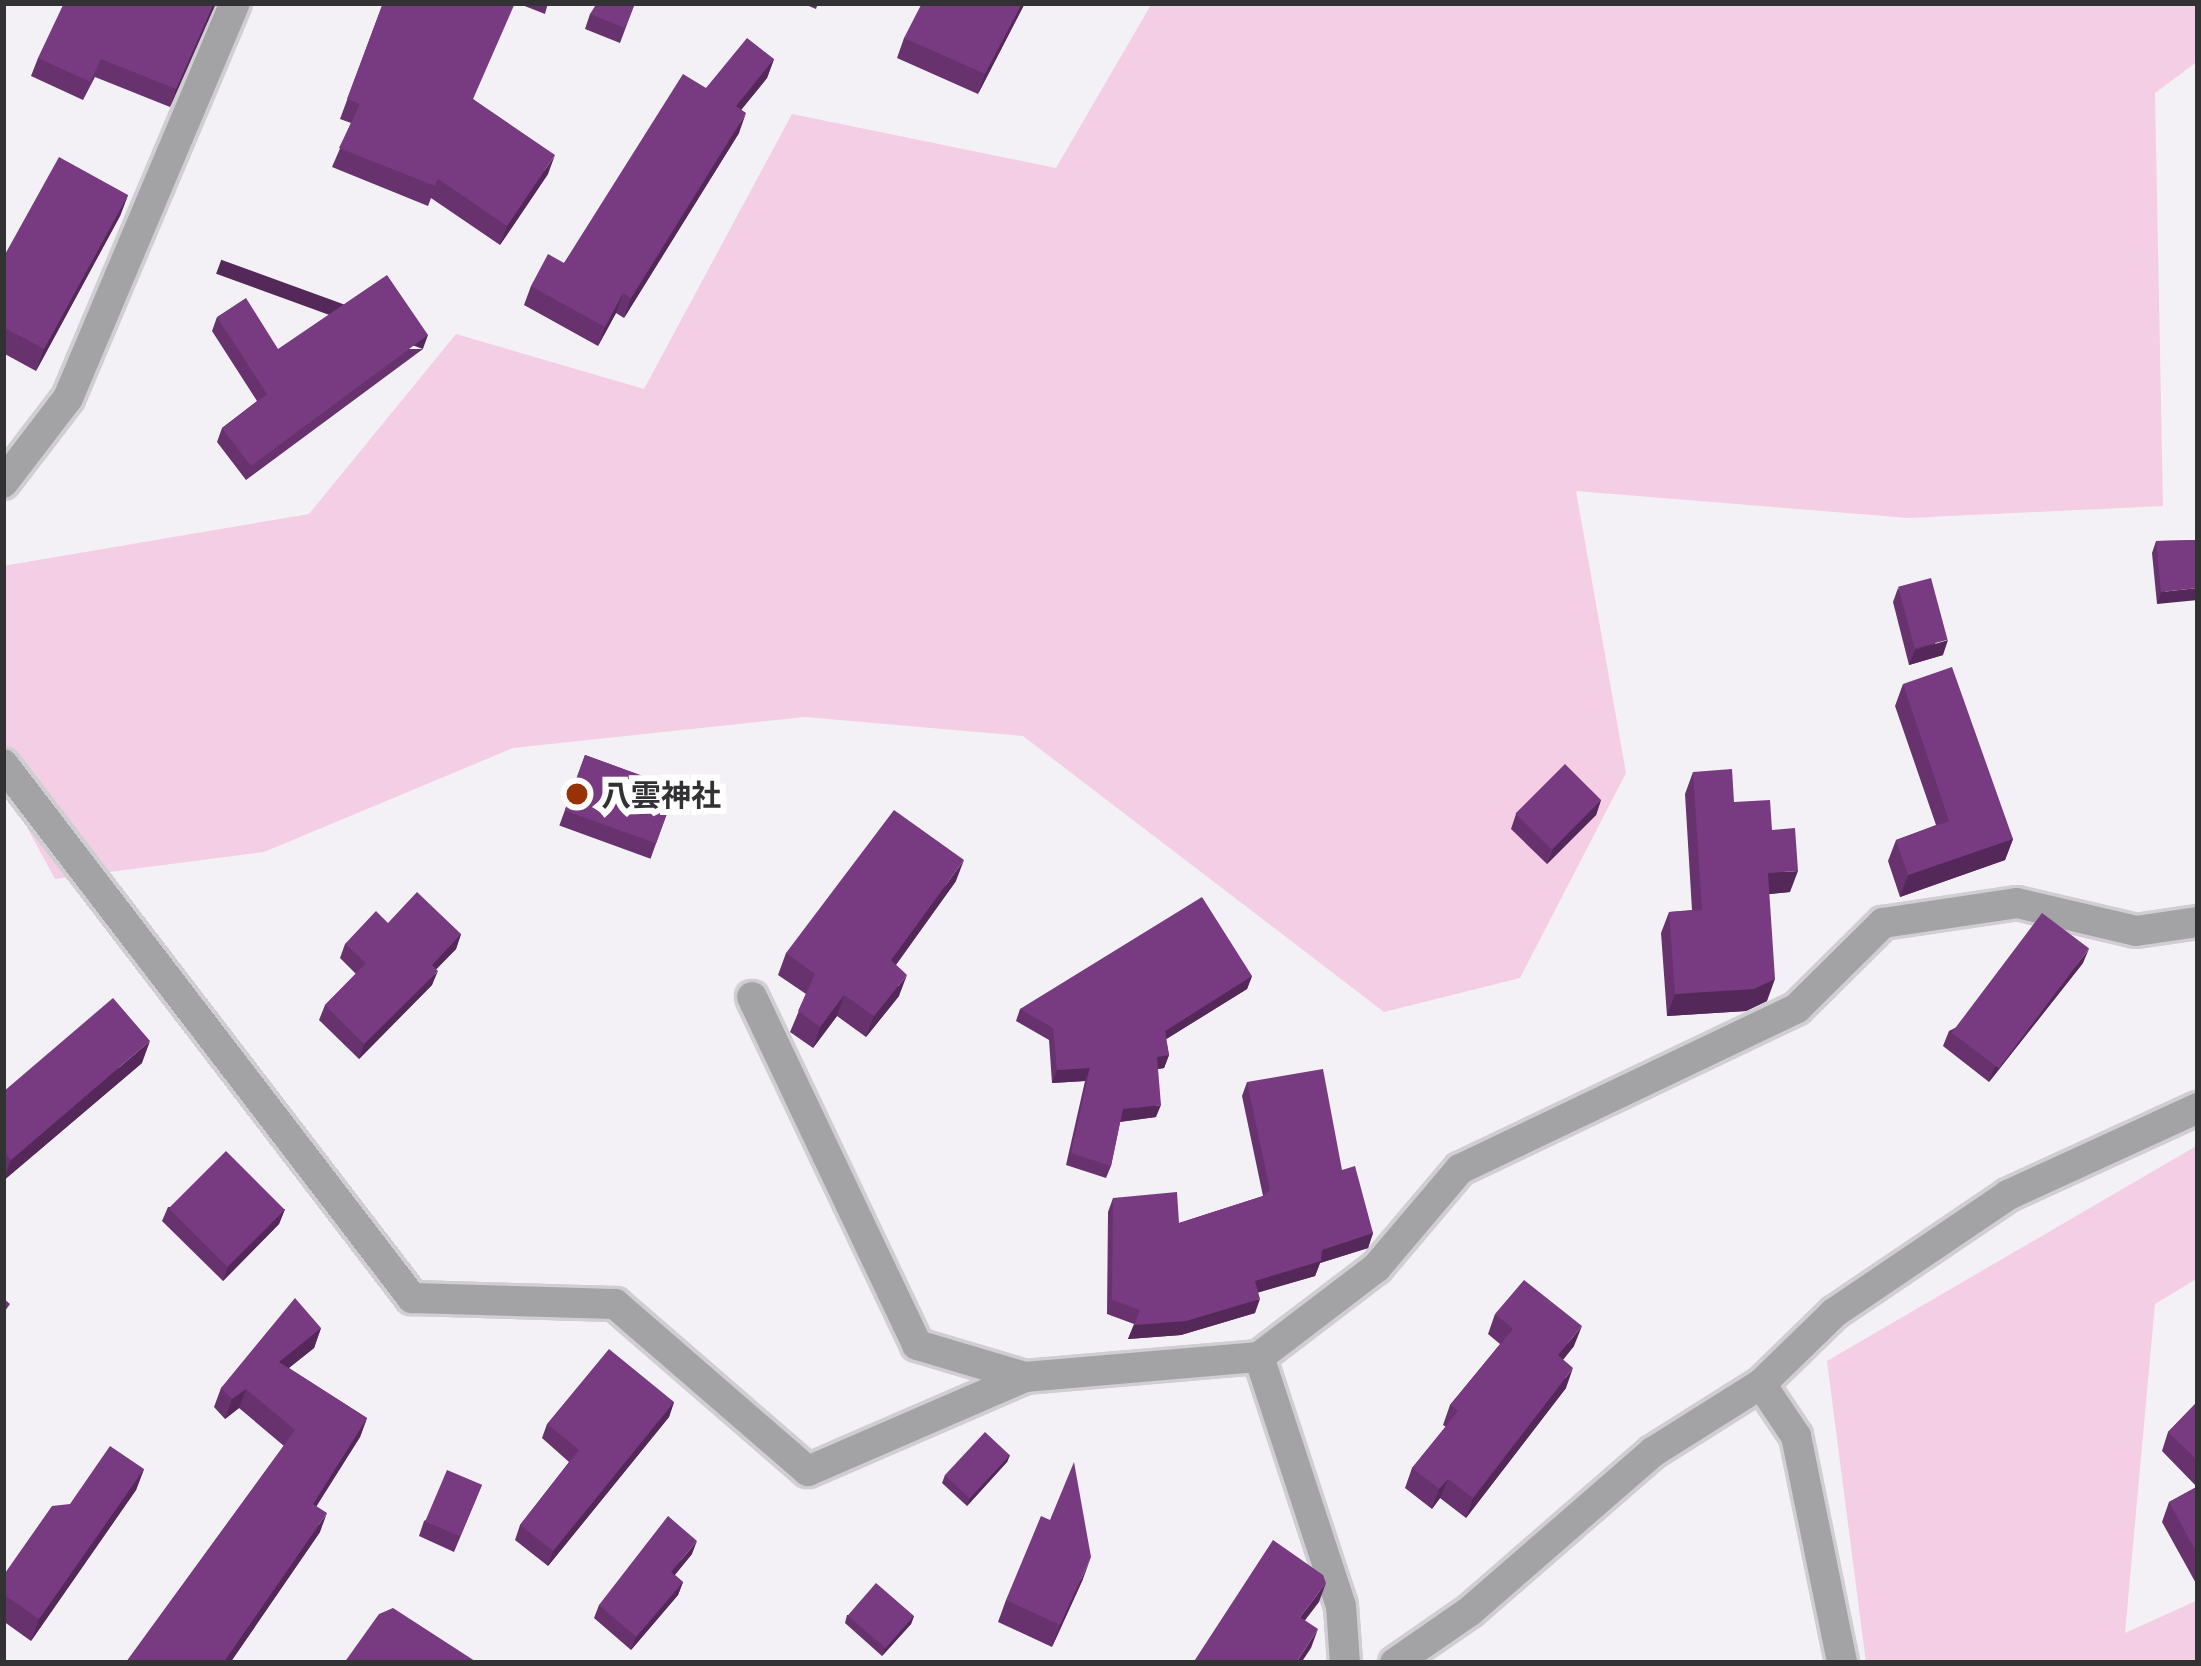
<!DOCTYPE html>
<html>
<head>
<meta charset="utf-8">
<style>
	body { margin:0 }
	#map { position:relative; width:2201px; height:1666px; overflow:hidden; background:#f3f1f5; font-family:Lato,"Noto Sans JP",sans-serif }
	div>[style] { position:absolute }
	.green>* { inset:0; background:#f4cee4 }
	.roads { filter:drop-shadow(3px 0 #d0ced2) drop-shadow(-3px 0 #d0ced2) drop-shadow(0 3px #d0ced2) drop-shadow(0 -3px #d0ced2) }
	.minor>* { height:30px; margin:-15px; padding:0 15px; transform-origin:15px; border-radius:15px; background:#a3a3a5 }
	.wall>* { inset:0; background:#67326e; transform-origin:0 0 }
	.shaded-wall>* { inset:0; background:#54295a; transform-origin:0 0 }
	.building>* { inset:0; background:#783a80; transform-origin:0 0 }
	.dots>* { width:33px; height:33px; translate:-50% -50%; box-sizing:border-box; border:6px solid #fff; border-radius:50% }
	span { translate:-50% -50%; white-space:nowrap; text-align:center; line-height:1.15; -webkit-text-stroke:12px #fff; paint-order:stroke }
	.poi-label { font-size:30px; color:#323133; font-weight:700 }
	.left { translate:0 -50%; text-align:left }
	.frame { position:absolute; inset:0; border:6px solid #323133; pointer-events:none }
</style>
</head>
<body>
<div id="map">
	<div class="green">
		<i style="clip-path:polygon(1152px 3px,2198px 3px,2198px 61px,2155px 93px,2163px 506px,1909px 518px,1576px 491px,1626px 773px,1520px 978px,1384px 1012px,1023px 736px,805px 717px,513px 748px,264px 852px,55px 879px,3px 783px,3px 566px,309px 514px,456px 334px,644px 389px,792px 114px,1056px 168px)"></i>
		<i style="clip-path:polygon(2198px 1145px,2198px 1278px,2155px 1304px,2125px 1633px,2198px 1600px,2198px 1663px,1866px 1663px,1827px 1361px)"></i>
	</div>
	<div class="roads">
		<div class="minor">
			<i style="left:3px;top:483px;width:107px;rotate:-52.6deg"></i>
			<i style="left:68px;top:398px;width:429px;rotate:-67.1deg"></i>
			<i style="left:3px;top:764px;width:673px;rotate:52.55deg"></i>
			<i style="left:412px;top:1298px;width:203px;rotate:1.7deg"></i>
			<i style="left:615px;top:1304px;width:255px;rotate:40.9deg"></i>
			<i style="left:808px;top:1471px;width:236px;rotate:-23.4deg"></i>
			<i style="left:1025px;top:1377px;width:235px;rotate:-4.9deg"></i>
			<i style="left:752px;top:997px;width:385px;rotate:64.6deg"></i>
			<i style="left:917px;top:1345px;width:113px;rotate:16.5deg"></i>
			<i style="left:1761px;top:1384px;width:63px;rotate:56.1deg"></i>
			<i style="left:1796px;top:1436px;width:232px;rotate:78.5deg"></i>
			<i style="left:1345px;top:1663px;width:57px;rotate:-94deg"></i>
			<i style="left:1341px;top:1606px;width:262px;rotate:-108.2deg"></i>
			<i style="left:1259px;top:1357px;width:147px;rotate:-37.3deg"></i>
			<i style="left:1376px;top:1268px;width:130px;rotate:-49.7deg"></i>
			<i style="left:1460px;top:1169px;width:373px;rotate:-25.5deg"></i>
			<i style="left:1797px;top:1008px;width:121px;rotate:-44.7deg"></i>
			<i style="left:1883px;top:923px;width:135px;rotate:-8.5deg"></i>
			<i style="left:2017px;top:903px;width:122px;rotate:13.2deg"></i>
			<i style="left:2136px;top:931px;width:63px;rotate:-8.3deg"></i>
			<i style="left:1395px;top:1663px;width:91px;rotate:-34.7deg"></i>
			<i style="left:1470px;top:1611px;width:242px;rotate:-41deg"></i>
			<i style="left:1653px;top:1452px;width:128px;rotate:-32.2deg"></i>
			<i style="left:1761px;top:1384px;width:102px;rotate:-44.2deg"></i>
			<i style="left:1834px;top:1313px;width:210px;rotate:-34.1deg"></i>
			<i style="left:2008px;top:1195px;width:209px;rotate:-24.6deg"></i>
		</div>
	</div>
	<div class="wall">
		<i style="clip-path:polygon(216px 3px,170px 107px,95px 77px,83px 100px,31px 76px,38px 58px)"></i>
		<i style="clip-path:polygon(383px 3px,474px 100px,548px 174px,500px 245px,431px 198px,428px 206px,332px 167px,351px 123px,340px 119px)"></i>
		<i style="clip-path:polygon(517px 3px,548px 3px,545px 14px)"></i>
		<i style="clip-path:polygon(635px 3px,620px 43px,585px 29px,590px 14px)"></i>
		<i style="clip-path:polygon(802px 3px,818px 3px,816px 9px)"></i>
		<i style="clip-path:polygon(1025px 3px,978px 94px,897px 58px,904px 38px)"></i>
		<i style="clip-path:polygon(774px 59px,767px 78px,741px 110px,739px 133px,624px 318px,616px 313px,598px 346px,524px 305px,531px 286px,564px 263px,706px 88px)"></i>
		<i style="clip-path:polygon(128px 195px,120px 216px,36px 371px,3px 353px,3px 258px)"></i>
		<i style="clip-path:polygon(217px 317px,278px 349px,423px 349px,246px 480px,217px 442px,222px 428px,257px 401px,212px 331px)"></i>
		<i style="clip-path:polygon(2198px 540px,2157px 604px,2152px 553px,2156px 541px)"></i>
		<i style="clip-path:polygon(1898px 588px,1943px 655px,1909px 665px,1893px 602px)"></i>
		<i style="clip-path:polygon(1903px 684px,2013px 839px,2005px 860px,1900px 897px,1888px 861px,1896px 840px,1936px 825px,1895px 706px)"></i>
		<i style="left:585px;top:755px;width:97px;height:75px;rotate:20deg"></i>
		<i style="clip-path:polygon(1693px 772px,1772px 830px,1790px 892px,1769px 894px,1767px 1001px,1746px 1011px,1667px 1016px,1661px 933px,1669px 912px,1692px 910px,1685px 794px)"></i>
		<i style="clip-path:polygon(1601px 800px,1596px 815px,1547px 864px,1511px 829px,1516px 814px)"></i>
		<i style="clip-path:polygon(956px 881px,896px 965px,899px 996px,866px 1037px,837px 1016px,813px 1048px,790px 1032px,806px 994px,778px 975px,786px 953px)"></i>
		<i style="clip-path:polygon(388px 923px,461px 934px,456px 949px,436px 969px,432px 985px,359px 1059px,319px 1020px,325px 1005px,356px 974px,340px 958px,345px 944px)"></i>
		<i style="clip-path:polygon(2083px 963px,1989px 1082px,1943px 1046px,1949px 1031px)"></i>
		<i style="clip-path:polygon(1252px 976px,1247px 989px,1166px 1039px,1169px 1055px,1164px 1068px,1158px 1069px,1156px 1117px,1120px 1122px,1111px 1166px,1106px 1178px,1066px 1165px,1085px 1081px,1052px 1083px,1049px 1040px,1016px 1021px,1020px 1009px)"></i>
		<i style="clip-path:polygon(142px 1063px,3px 1181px,3px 1092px)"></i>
		<i style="clip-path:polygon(1247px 1082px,1342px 1170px,1373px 1233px,1368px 1248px,1320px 1263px,1315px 1276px,1258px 1292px,1255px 1313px,1181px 1335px,1128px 1339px,1134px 1324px,1107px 1314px,1108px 1212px,1113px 1198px,1179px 1223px,1263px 1196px,1242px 1096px)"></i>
		<i style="clip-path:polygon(168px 1207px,285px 1209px,279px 1224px,223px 1281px,162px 1221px)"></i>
		<i style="clip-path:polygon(1495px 1314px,1574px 1346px,1563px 1360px,1566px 1388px,1466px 1518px,1440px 1498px,1432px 1509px,1405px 1488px,1412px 1468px,1446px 1427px,1443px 1425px,1450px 1405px,1500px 1344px,1488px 1334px)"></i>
		<i style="clip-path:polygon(321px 1328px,314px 1348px,289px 1368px,367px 1418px,360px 1437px,316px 1506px,320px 1532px,230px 1663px,126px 1663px,284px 1446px,239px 1408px,225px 1419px,214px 1407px,221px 1388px)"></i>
		<i style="clip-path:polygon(2198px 1401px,2198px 1587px,2162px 1522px,2169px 1502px,2197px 1487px,2162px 1451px,2168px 1432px)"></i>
		<i style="clip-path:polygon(674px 1402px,669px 1417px,548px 1566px,515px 1540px,520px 1525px,569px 1462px,542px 1438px,547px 1424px)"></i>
		<i style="clip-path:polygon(1010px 1455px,1007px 1462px,967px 1506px,942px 1483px,945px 1475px)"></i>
		<i style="clip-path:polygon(144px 1469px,136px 1490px,31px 1641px,3px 1621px,3px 1576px,70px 1504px)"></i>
		<i style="clip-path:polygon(482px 1485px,454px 1552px,419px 1536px,424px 1521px)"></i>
		<i style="clip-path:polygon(692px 1554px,675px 1575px,683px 1582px,678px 1595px,631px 1650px,594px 1618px,599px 1605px)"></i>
		<i style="clip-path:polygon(1083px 1579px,1052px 1647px,998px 1622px,1006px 1600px)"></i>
		<i style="clip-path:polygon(847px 1615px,914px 1616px,911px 1624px,882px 1656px,845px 1623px)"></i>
	</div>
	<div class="shaded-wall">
		<i style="clip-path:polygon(214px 3px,216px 3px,170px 107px,176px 89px)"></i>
		<i style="clip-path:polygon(1022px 3px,1025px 3px,978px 94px,985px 74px)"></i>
		<i style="clip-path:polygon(774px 59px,767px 78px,728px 126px,736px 106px)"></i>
		<i style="clip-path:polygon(746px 113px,739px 133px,624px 318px,631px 298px)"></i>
		<i style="clip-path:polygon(555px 155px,548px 174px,500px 245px,507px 226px)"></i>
		<i style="clip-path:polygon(128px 195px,120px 216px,36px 371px,44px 349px)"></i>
		<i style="clip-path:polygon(623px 293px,616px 313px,598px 346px,605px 327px)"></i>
		<i style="left:428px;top:335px;width:15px;height:220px;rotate:110deg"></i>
		<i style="clip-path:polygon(2198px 588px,2198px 600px,2157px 604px,2161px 592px)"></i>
		<i style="clip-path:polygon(1948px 640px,1943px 655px,1909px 665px,1915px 650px)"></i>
		<i style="clip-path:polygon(1601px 800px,1596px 815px,1547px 864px,1553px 849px)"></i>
		<i style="clip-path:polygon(2013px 839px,2005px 860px,1900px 897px,1908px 875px)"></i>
		<i style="clip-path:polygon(964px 860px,956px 881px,884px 981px,891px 960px)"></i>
		<i style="clip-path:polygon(1798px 871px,1790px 892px,1760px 895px,1768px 873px)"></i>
		<i style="clip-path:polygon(461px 934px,456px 949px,426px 980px,432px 965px)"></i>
		<i style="clip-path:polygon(2089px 949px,2083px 963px,1989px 1082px,1994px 1068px)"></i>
		<i style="clip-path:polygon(438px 971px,432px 985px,359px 1059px,364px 1044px)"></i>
		<i style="clip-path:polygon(907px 975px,899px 996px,866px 1037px,874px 1016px)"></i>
		<i style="clip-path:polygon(1252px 976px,1247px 989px,1160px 1043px,1165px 1031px)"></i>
		<i style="clip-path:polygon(1775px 979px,1767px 1001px,1746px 1011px,1667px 1016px,1675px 994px)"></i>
		<i style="clip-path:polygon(844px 995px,837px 1016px,813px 1048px,820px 1027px)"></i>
		<i style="clip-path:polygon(150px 1041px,142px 1063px,3px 1181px,11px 1160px)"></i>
		<i style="clip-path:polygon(1169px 1055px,1164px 1068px,1152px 1070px,1157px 1057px)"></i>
		<i style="clip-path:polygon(1090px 1068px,1085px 1081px,1052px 1083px,1057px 1070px)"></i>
		<i style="clip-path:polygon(1161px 1105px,1156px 1117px,1118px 1122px,1123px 1109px)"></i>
		<i style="clip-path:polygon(285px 1209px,279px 1224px,223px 1281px,228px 1266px)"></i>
		<i style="clip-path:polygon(1373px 1233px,1368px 1248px,1320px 1263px,1315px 1276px,1250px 1295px,1255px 1281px,1322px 1250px)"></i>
		<i style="clip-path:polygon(1260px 1299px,1255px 1313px,1181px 1335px,1128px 1339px,1134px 1325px)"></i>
		<i style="clip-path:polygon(1582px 1326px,1574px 1346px,1550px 1375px,1558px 1355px)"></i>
		<i style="clip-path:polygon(321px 1328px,314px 1348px,272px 1381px,279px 1362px)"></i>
		<i style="clip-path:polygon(1573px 1368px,1566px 1388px,1466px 1518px,1473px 1498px)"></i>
		<i style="clip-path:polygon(246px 1389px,239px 1408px,225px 1419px,232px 1399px)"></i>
		<i style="clip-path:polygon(674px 1402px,669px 1417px,548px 1566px,553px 1551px)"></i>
		<i style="clip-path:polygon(367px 1418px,360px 1437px,306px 1523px,313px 1504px)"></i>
		<i style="clip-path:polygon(1010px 1455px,1007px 1462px,967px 1506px,970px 1498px)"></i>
		<i style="clip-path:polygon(144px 1469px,136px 1490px,31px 1641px,39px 1619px)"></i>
		<i style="clip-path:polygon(1448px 1479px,1440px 1498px,1432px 1509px,1439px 1489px)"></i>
		<i style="clip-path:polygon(327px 1513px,320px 1532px,230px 1663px,223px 1663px)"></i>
		<i style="clip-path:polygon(697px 1541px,692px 1554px,666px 1585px,671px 1572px)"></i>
		<i style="clip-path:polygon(1091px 1557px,1083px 1579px,1052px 1647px,1060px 1625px)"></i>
		<i style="clip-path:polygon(683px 1582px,678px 1595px,631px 1650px,636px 1637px)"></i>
		<i style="clip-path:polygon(1326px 1583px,1319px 1602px,1293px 1636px,1300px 1617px)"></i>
		<i style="clip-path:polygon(914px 1616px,911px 1624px,882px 1656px,885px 1648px)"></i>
		<i style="clip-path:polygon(1318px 1629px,1311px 1648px,1301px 1663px,1296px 1663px)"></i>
	</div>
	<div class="building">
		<i style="clip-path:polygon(64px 3px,214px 3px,176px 89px,101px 59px,90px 82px,38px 58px)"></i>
		<i style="clip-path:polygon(383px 3px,515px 3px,473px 99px,555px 155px,507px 226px,438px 179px,435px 186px,339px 148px,360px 104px,347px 99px)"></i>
		<i style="clip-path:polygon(597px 3px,635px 3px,625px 28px,590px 14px)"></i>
		<i style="clip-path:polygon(922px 3px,1022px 3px,985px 74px,904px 38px)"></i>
		<i style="clip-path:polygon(747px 38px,774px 59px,736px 106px,746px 113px,631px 298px,623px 293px,605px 327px,531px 286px,548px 254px,564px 263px,683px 74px,706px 88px)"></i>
		<i style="clip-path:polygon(59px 157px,128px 195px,44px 349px,3px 327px,3px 258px)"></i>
		<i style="clip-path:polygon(387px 275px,428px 335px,251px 466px,222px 428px,267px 394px,217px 317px,246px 298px,278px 349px)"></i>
		<i style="clip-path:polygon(2198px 540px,2198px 588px,2161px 592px,2156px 541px)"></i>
		<i style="left:1931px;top:578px;width:64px;height:34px;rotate:75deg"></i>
		<i style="clip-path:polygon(1952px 667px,2013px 839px,1908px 875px,1896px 840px,1949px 821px,1903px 684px)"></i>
		<i style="left:585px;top:755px;width:97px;height:59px;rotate:20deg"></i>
		<i style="left:1565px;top:764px;width:51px;height:70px;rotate:45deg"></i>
		<i style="clip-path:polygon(1732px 769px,1734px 802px,1770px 800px,1772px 830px,1795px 828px,1798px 871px,1768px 873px,1775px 979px,1754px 989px,1675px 994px,1669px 912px,1702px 910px,1693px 772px)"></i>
		<i style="clip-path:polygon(894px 810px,964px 860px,891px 960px,907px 975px,874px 1016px,844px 995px,820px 1027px,798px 1011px,815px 974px,786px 953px)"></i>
		<i style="clip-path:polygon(417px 892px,461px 934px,432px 965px,438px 971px,364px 1044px,325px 1005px,366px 963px,345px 944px,376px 911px,388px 923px)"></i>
		<i style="clip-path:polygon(1202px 897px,1252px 976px,1165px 1031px,1169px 1055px,1157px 1057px,1161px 1105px,1123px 1109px,1111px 1166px,1071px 1153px,1090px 1068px,1057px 1070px,1053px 1028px,1020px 1009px)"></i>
		<i style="left:2042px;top:913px;width:59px;height:150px;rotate:37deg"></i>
		<i style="clip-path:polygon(113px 998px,150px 1041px,11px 1160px,3px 1151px,3px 1092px)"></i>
		<i style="clip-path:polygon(1323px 1069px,1342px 1170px,1355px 1166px,1373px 1233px,1322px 1250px,1321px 1261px,1255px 1281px,1260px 1299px,1186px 1321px,1134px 1325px,1140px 1310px,1112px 1300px,1113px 1198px,1177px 1192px,1179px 1223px,1263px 1196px,1270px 1190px,1247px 1082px)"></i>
		<i style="left:226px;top:1151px;width:83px;height:81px;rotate:45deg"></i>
		<i style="clip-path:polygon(1524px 1280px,1582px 1326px,1558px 1355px,1573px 1368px,1473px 1498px,1448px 1479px,1439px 1489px,1412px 1468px,1458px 1411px,1450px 1405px,1513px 1329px,1495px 1314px)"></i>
		<i style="clip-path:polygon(3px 1298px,10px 1304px,3px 1314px)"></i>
		<i style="clip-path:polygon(295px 1298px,321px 1328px,279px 1362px,367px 1418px,313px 1504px,327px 1513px,223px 1663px,128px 1663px,126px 1662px,295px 1430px,246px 1389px,232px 1399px,221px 1388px)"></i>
		<i style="clip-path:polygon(609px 1349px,674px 1402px,553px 1551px,520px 1525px,579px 1450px,547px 1424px)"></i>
		<i style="clip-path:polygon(2198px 1401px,2198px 1461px,2168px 1432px)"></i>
		<i style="left:985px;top:1432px;width:34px;height:59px;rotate:43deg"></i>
		<i style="clip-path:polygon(110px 1446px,144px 1469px,39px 1619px,3px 1594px,3px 1576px,52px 1506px,70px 1504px)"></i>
		<i style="clip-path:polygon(1074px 1462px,1091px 1557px,1060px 1625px,1006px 1600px,1041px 1516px,1050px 1520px)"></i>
		<i style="left:447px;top:1470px;width:38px;height:56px;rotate:23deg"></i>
		<i style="clip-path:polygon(2198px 1486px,2198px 1555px,2169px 1502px)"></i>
		<i style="clip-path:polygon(668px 1516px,697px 1541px,671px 1572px,683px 1582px,636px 1637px,599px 1605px)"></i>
		<i style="clip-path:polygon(1273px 1540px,1323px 1575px,1326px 1583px,1300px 1617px,1318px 1629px,1296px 1663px,1193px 1663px)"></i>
		<i style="left:876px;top:1583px;width:50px;height:43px;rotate:41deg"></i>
		<i style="clip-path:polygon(393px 1608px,478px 1663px,344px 1663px,379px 1614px)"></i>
	</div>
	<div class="dots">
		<i style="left:577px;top:794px;background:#983206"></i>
	</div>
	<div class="poi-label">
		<span class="left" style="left:601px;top:794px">八雲神社</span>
	</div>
	<div class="frame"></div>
</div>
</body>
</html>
